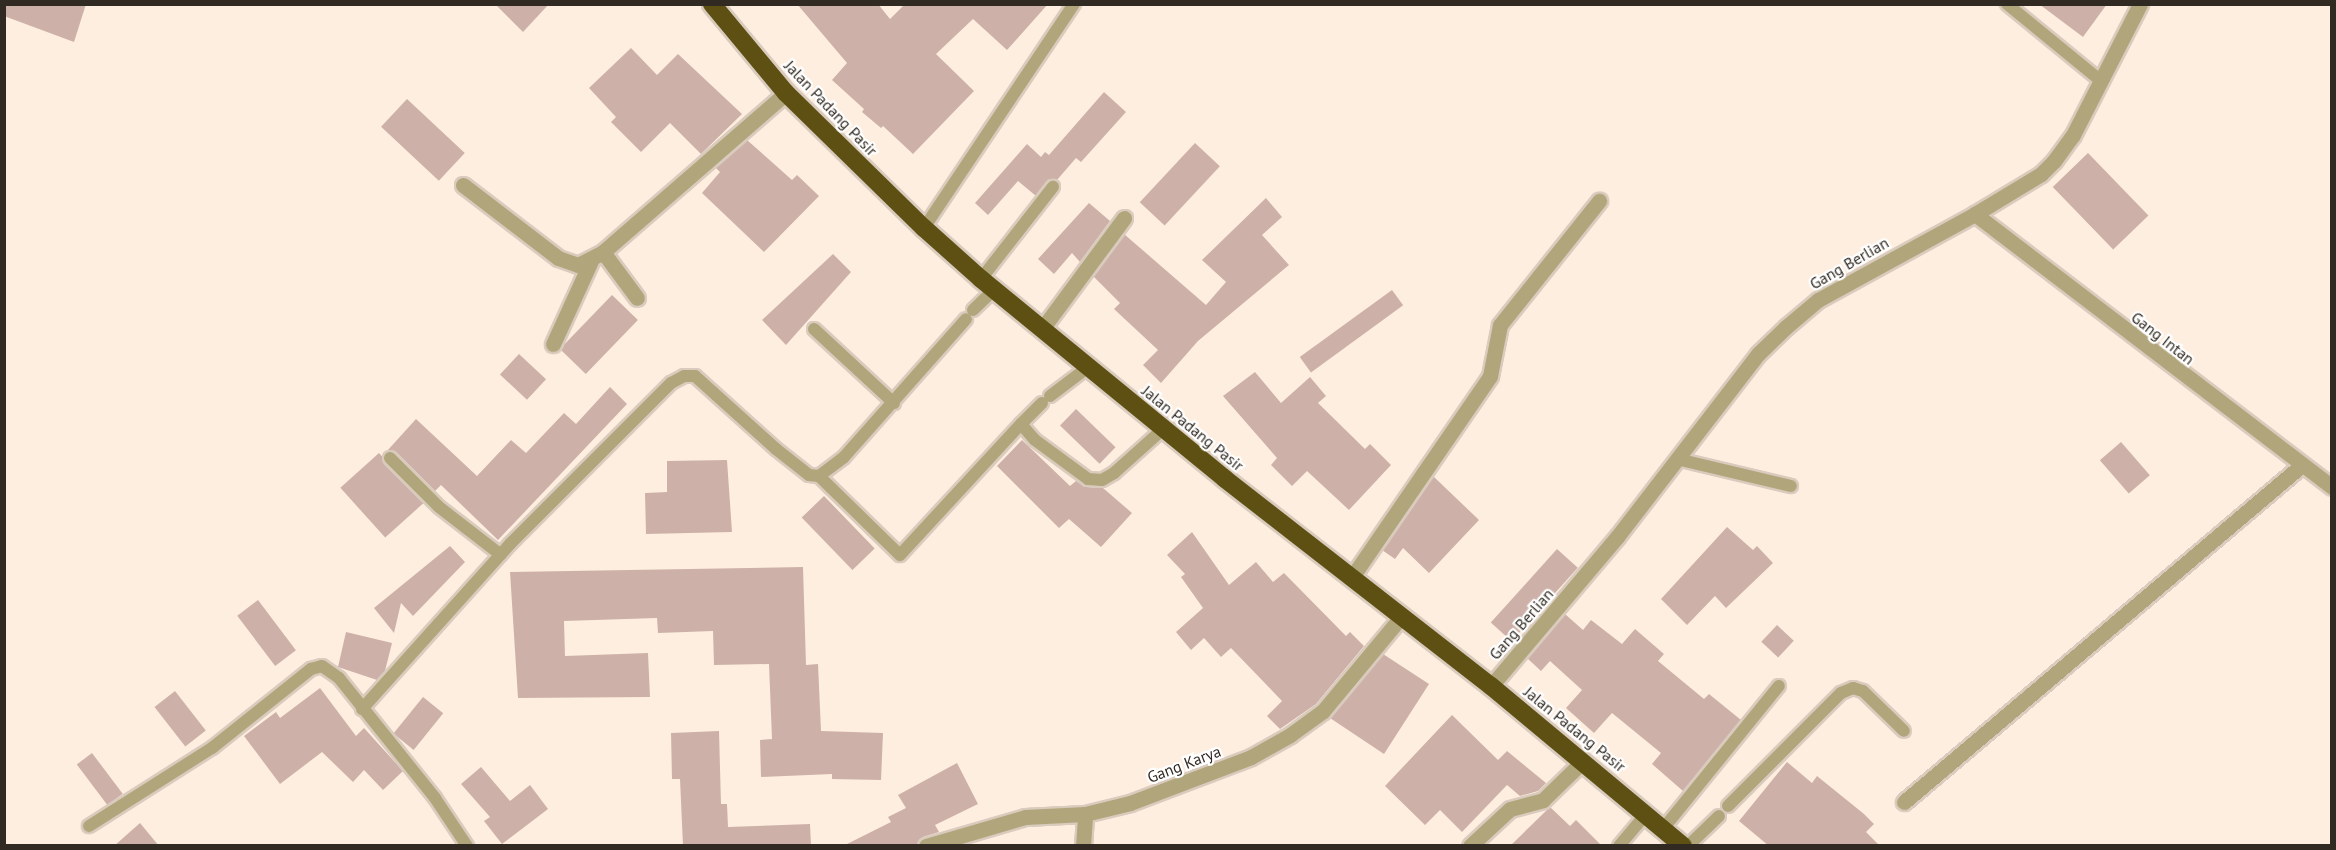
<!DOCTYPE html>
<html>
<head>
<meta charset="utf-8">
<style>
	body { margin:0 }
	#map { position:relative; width:2336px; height:850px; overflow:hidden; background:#feeedf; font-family:"PT Sans",sans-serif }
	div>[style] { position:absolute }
	.building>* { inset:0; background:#cdb1a9; transform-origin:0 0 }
	.roads { filter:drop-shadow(2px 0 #d9cbbd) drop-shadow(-2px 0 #d9cbbd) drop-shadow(0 2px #d9cbbd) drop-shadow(0 -2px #d9cbbd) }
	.lane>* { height:12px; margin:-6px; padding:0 6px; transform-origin:6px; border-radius:6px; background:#b1a67b }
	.street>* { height:15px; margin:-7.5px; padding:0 7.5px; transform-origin:7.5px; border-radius:7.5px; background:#b1a67b }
	.highway>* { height:18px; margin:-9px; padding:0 9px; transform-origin:9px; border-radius:9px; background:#5e5012 }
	span { translate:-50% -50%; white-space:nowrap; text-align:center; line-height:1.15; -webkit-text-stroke:4.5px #fff; paint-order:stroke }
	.street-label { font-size:16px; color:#312a22 }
	.frame { position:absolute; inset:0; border:6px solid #312a22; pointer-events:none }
</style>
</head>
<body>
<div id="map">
	<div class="building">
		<i style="clip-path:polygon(4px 4px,86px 4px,74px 42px,4px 16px)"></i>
		<i style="clip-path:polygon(495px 4px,549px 4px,523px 32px)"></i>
		<i style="clip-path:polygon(797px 4px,878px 4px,890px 19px,905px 4px,1048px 4px,1007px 50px,973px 19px,936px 54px,974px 91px,913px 154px,883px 126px,881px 128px,862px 112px,864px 109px,832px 80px,847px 63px)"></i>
		<i style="clip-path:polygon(2039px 4px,2107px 4px,2083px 37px)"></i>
		<i style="clip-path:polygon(631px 48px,657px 75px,678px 54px,742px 114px,701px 154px,670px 123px,641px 152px,611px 122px,616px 117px,589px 88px)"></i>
		<i style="clip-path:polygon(1104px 92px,1126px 112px,1081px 162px,1076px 158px,1057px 180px,1049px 180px,1036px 196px,1018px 181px,988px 215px,975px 203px,1027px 144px,1041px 157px,1045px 152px,1049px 155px)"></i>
		<i style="left:407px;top:99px;width:79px;height:38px;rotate:43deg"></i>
		<i style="clip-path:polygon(747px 140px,792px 180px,797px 175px,819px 196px,764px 252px,702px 193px,720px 172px,715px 167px)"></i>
		<i style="left:1195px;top:143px;width:34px;height:81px;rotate:43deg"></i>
		<i style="left:2088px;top:153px;width:87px;height:49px;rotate:46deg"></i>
		<i style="clip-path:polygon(1266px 198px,1282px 217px,1262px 235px,1289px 265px,1198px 341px,1161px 383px,1143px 365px,1158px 350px,1114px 309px,1120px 303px,1093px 276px,1124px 234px,1206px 305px,1226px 282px,1202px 260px)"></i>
		<i style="clip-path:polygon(1089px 203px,1110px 221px,1080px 262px,1072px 253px,1054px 274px,1038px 259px)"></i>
		<i style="clip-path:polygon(833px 254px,851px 272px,786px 345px,762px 320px)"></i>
		<i style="left:1392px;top:290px;width:19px;height:114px;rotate:54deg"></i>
		<i style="left:612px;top:295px;width:36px;height:75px;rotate:44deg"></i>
		<i style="left:519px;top:354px;width:37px;height:28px;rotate:43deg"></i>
		<i style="clip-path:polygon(1255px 372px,1281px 403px,1310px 377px,1326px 396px,1318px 403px,1365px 449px,1370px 444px,1391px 465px,1349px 510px,1307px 471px,1292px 486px,1271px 465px,1277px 458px,1223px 396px)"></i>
		<i style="clip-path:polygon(610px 387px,627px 404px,498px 540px,441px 485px,435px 491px,396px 452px,387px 451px,416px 419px,477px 476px,511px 440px,526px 453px,564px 413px,576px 424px)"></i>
		<i style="left:1076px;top:409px;width:55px;height:23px;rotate:44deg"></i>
		<i style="clip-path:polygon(1022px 440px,1070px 486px,1076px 481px,1087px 487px,1103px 488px,1132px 513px,1101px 547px,1069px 519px,1059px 528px,997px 466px)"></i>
		<i style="left:2121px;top:442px;width:44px;height:28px;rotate:49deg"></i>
		<i style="left:379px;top:453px;width:67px;height:52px;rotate:48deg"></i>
		<i style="clip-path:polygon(727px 460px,732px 532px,646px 534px,645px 493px,667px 492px,667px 461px)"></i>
		<i style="clip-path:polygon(1433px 476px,1479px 520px,1429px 573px,1403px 548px,1395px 559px,1382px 550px)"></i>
		<i style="left:824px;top:496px;width:73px;height:31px;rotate:46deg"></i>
		<i style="clip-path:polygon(1727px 527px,1753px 550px,1757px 546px,1773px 563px,1726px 608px,1715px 596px,1687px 625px,1661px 599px)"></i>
		<i style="clip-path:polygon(1192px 532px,1229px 585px,1256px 562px,1273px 582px,1284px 573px,1346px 636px,1350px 632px,1364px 646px,1316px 704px,1280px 729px,1267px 716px,1282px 701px,1231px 648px,1221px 657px,1204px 638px,1191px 650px,1176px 632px,1203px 608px,1181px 577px,1185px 574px,1167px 555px)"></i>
		<i style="clip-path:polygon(450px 546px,465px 562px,413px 616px,401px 603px,394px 633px,374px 608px)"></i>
		<i style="left:1557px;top:549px;width:28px;height:99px;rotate:42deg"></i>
		<i style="clip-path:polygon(803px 567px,806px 665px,818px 664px,821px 731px,883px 733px,881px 780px,832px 779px,832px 774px,761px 777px,760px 740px,772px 739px,769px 664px,714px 665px,713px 631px,658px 633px,657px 618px,564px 621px,565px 656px,648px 653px,650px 697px,518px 698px,510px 572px)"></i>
		<i style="left:258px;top:600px;width:63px;height:26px;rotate:53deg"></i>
		<i style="clip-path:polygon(1565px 614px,1583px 630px,1591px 620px,1622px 644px,1635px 629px,1664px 654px,1658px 661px,1704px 699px,1709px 694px,1741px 720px,1683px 791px,1652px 764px,1661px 753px,1612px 713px,1594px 733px,1566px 708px,1582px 690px,1550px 661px,1541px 671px,1527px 658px)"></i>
		<i style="left:1777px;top:625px;width:23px;height:23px;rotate:43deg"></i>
		<i style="clip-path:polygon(346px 632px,392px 643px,385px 671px,377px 680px,338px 667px)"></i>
		<i style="clip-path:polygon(1383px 654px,1429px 684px,1384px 754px,1330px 718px)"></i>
		<i style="clip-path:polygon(320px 688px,356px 736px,364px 728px,403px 771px,383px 790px,364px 770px,353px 782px,322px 752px,280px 784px,244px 736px,276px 712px,280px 718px)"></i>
		<i style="left:175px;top:691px;width:50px;height:26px;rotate:52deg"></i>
		<i style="left:423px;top:697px;width:26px;height:47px;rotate:39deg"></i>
		<i style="clip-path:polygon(1452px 715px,1498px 760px,1507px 751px,1546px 783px,1538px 791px,1520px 796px,1507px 785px,1462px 832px,1440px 810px,1425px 825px,1385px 786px)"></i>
		<i style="clip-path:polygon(719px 731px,721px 804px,727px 804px,728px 827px,810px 824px,811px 846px,683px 846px,680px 779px,672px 779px,671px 733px)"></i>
		<i style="left:92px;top:753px;width:51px;height:19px;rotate:53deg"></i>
		<i style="clip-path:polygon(1787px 762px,1812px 783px,1817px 776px,1864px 814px,1874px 824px,1866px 832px,1880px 846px,1769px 846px,1739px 821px)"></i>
		<i style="clip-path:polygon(957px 763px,978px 804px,935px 825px,939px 832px,923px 837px,916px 846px,843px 846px,891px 822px,888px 817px,906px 808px,898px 795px)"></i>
		<i style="clip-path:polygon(481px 767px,510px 801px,530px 785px,548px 809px,502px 844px,484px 821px,490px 817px,461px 784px)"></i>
		<i style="clip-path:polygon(1550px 807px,1570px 826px,1576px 820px,1602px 846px,1510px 846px)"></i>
		<i style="clip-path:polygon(140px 823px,159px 846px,114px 846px)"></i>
	</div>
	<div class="roads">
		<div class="lane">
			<i style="left:2007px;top:4px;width:122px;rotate:39.3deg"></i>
			<i style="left:924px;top:228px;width:270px;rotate:-56.2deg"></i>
			<i style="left:981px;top:279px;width:117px;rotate:-52deg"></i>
			<i style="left:973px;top:310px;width:29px;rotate:-44deg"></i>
			<i style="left:814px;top:329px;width:109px;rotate:42.8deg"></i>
			<i style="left:1050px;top:396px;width:48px;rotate:-37.3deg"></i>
			<i style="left:1042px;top:403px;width:30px;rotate:135deg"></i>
			<i style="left:1021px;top:424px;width:21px;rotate:49deg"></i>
			<i style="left:1035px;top:440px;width:66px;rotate:36.3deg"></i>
			<i style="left:1088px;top:479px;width:14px;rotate:4deg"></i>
			<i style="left:1102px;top:480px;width:14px;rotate:-30deg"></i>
			<i style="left:1114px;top:473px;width:66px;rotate:-41.9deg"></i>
			<i style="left:390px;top:458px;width:69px;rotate:45deg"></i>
			<i style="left:439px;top:507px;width:78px;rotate:37.7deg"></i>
			<i style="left:1677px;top:459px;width:117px;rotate:13.3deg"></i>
			<i style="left:819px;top:476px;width:113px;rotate:44.3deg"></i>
			<i style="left:900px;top:555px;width:178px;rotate:-47.3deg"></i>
			<i style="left:362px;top:709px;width:222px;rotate:-48.1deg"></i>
			<i style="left:510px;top:544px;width:228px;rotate:-45deg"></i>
			<i style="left:671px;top:383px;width:15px;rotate:-28deg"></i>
			<i style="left:684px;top:376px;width:11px"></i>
			<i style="left:695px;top:376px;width:109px;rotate:42deg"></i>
			<i style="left:776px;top:449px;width:42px;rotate:38.2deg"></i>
			<i style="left:809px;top:475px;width:10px;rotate:6deg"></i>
			<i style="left:819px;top:476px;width:31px;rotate:-37deg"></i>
			<i style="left:844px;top:457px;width:184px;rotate:-48.5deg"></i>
			<i style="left:1728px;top:806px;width:160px;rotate:-45deg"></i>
			<i style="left:1841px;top:693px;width:13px;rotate:-23deg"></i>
			<i style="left:1853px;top:688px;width:10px;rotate:17deg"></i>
			<i style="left:1863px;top:691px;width:57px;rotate:44.3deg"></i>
			<i style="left:89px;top:826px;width:146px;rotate:-32.4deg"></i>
			<i style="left:212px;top:748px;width:127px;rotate:-38.6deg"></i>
			<i style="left:311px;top:669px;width:11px;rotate:-15deg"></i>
			<i style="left:322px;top:666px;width:21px;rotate:35deg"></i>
			<i style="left:339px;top:678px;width:154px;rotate:51.3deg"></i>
			<i style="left:435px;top:798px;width:58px;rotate:56.3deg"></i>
			<i style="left:1663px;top:829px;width:184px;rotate:-51deg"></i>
			<i style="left:1619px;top:846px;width:42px;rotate:-49.8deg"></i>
			<i style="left:1688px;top:846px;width:43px;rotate:-44.1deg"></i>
		</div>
		<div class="street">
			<i style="left:463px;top:185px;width:120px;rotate:37.5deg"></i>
			<i style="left:558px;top:258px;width:21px;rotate:19deg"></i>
			<i style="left:578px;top:265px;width:28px;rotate:-27deg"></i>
			<i style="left:603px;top:252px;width:242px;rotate:-41deg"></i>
			<i style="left:1975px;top:214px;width:449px;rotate:37.4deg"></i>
			<i style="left:603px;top:252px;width:57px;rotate:53.5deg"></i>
			<i style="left:1042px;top:329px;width:138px;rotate:-53.5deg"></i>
			<i style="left:553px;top:344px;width:94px;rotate:-65.4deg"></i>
			<i style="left:1352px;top:577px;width:244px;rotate:-55.5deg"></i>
			<i style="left:1490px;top:376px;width:52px;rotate:-78.9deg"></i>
			<i style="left:1500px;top:325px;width:159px;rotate:-51.4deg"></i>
			<i style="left:1491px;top:686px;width:195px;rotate:-49.8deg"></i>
			<i style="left:1617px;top:537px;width:231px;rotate:-52.4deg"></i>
			<i style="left:1758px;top:354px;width:39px;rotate:-44deg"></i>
			<i style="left:1786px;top:327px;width:42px;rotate:-40.2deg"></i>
			<i style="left:1818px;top:300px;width:179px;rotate:-28.7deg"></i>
			<i style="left:1975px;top:214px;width:77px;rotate:-31.2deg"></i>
			<i style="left:2041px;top:174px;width:18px;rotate:-45deg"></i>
			<i style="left:2054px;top:161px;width:32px;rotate:-54deg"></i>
			<i style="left:2073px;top:135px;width:147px;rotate:-62.9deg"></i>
			<i style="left:1904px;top:802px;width:522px;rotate:-40.26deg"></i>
			<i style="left:926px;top:846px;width:103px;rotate:-16.3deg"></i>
			<i style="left:1025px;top:817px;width:60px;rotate:-2.9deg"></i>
			<i style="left:1085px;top:814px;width:46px;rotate:-13.7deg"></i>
			<i style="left:1130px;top:803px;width:129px;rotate:-20.8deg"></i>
			<i style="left:1251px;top:757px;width:45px;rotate:-29.4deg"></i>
			<i style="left:1290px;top:735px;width:41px;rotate:-36deg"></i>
			<i style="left:1323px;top:711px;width:124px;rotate:-50.3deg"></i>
			<i style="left:1083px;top:846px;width:32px;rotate:-86deg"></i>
			<i style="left:1470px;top:846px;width:54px;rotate:-42.8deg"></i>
			<i style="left:1510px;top:809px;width:34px;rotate:-15deg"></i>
			<i style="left:1543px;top:800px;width:56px;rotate:-44.3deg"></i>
		</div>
		<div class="highway">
			<i style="left:712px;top:4px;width:116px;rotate:50.3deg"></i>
			<i style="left:786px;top:93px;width:193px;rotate:44.4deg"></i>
			<i style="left:924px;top:228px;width:76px;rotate:41.8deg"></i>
			<i style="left:981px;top:279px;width:315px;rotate:39.3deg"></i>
			<i style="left:1225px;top:479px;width:337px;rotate:37.9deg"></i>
			<i style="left:1491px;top:686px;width:250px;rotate:39.8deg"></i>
		</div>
	</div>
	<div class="street-label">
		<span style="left:831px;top:108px;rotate:46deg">Jalan Padang Pasir</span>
		<span style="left:1849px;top:263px;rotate:-30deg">Gang Berlian</span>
		<span style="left:2163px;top:338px;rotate:38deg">Gang Intan</span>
		<span style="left:1193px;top:428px;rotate:39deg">Jalan Padang Pasir</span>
		<span style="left:1521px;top:624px;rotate:-49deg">Gang Berlian</span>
		<span style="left:1575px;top:729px;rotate:39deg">Jalan Padang Pasir</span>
		<span style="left:1184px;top:764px;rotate:-21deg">Gang Karya</span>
	</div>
	<div class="frame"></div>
</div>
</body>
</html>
